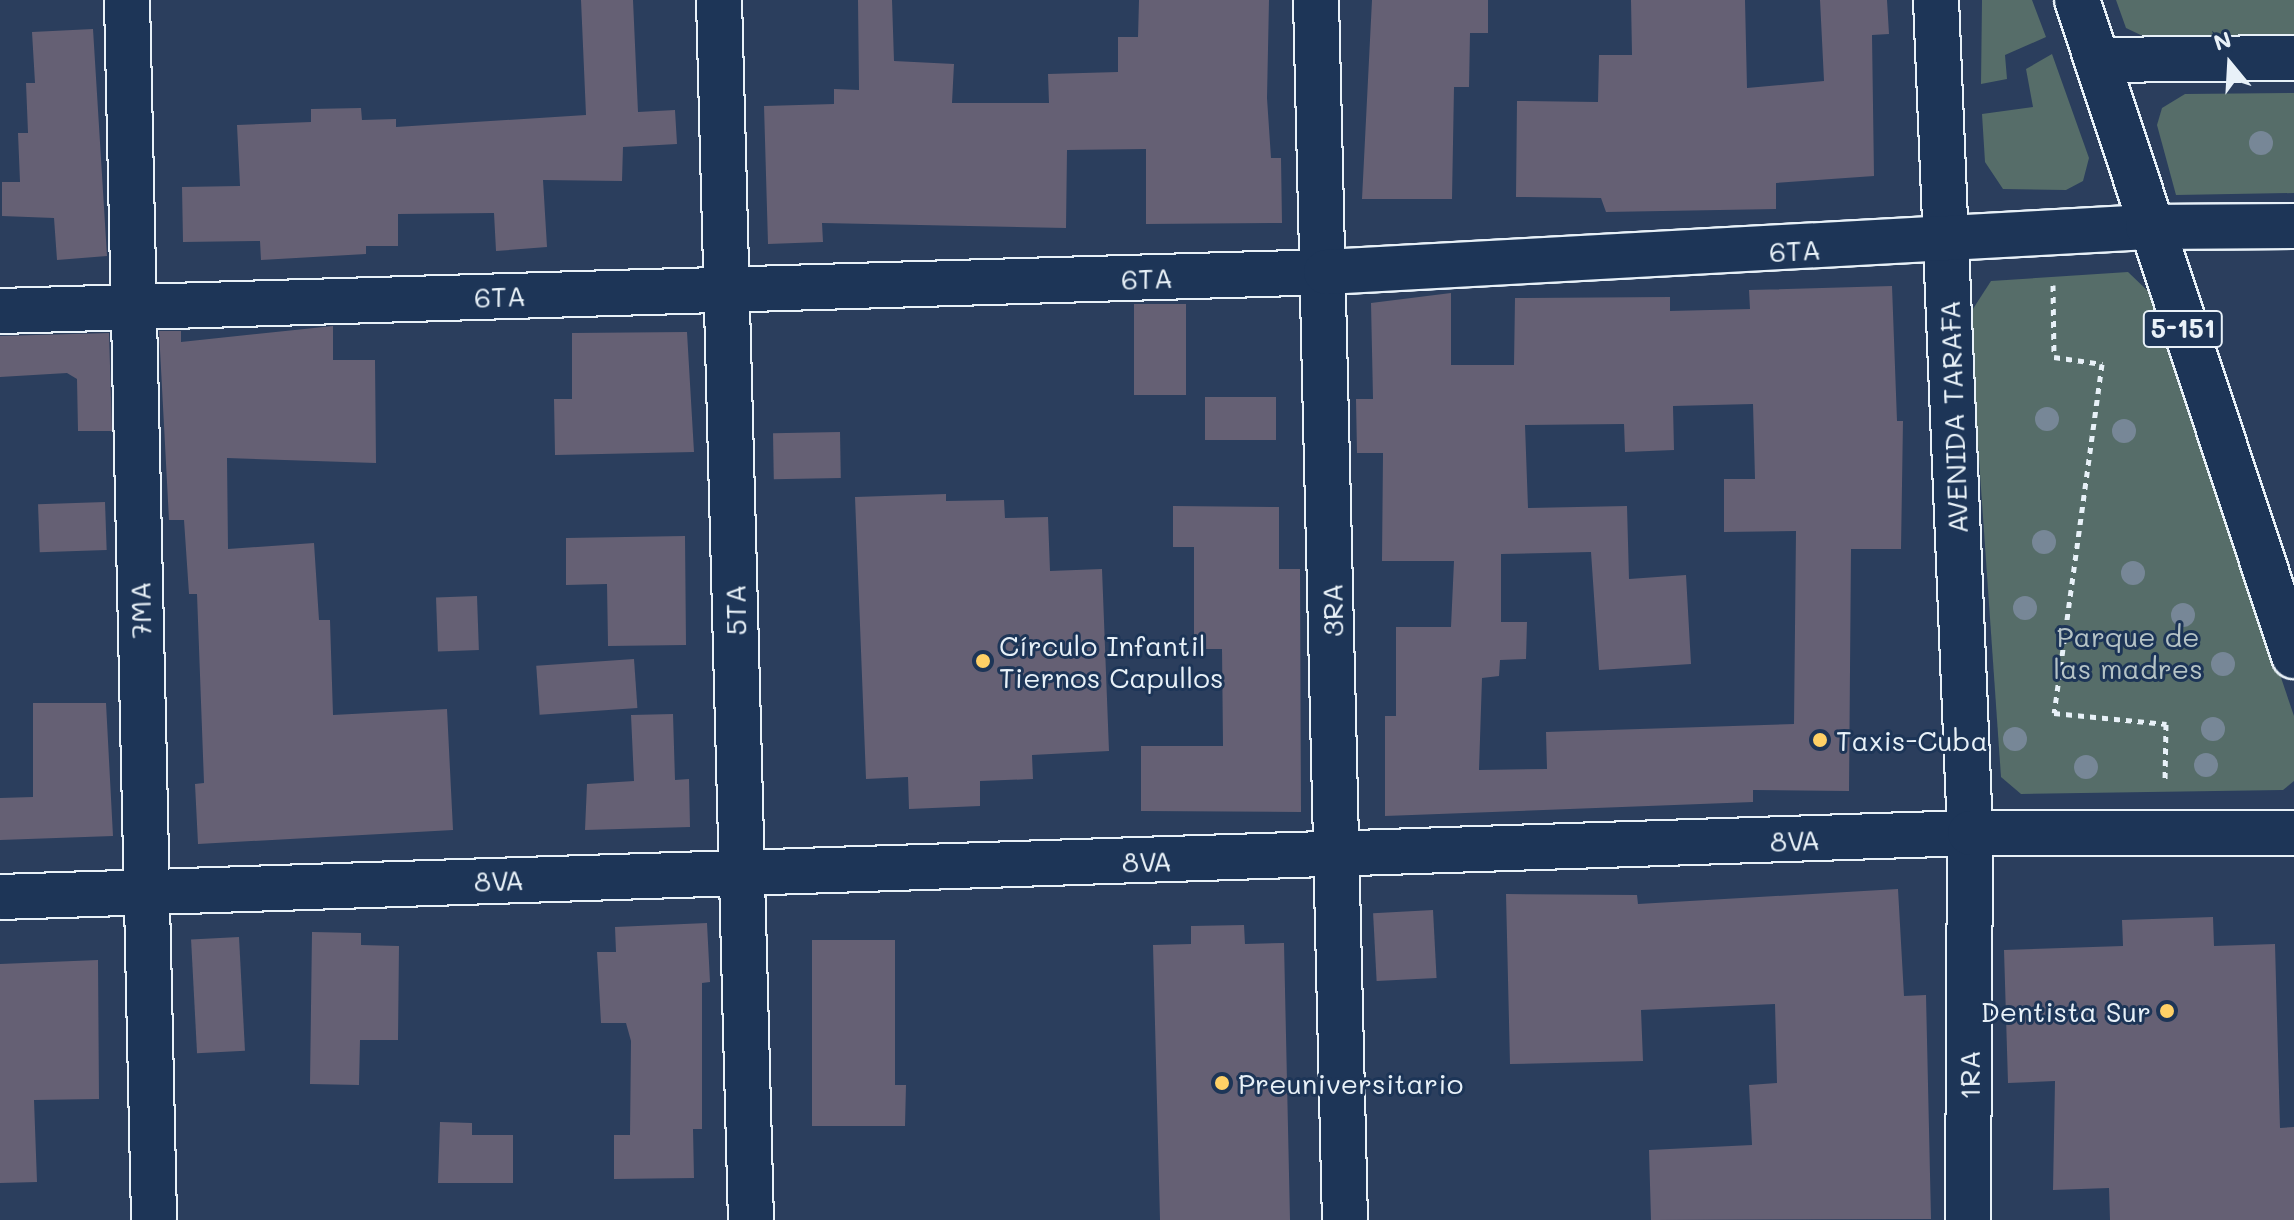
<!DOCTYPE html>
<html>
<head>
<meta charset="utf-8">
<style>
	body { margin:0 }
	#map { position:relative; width:2294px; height:1220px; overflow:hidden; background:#2b3e5d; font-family:Mali,sans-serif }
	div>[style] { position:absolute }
	.green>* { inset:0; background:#566d69 }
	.building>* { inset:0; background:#656074; transform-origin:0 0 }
	.path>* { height:5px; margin-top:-2.5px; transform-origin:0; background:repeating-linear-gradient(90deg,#e8f1f8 0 6px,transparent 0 12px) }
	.roads { filter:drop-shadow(2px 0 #e8f1f8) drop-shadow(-2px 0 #e8f1f8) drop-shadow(0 2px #e8f1f8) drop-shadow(0 -2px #e8f1f8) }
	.minor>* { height:44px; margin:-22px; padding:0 22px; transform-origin:22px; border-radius:22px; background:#1d3557 }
	.major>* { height:44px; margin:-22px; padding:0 22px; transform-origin:22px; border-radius:22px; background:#1d3557 }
	.trees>* { width:24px; height:24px; margin:-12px; border-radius:50%; background:#778797 }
	.dots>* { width:22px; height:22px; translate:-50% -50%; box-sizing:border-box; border:4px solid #1d3557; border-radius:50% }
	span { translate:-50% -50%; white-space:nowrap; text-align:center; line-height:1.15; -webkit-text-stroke:6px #1d3557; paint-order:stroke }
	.shield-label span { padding:2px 6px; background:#1d3557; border:2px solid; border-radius:6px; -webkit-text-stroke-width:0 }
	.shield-label { font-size:26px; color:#e8f1f8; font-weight:700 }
	.street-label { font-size:28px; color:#e8f1f8 }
	.park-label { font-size:28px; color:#b5c3c6 }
	.poi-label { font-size:28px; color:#e8f1f8 }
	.left { translate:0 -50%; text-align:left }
	.right { translate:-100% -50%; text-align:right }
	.north { position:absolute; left:2190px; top:24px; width:80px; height:80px; -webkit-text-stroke:6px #1d3557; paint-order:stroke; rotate:342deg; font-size:22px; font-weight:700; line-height:32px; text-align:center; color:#e8f1f8 }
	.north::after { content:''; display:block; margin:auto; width:28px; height:36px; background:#e8f1f8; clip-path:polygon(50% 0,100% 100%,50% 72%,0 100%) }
</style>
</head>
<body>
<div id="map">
	<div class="green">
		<i style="clip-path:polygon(1982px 0,2032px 0,2046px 37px,2005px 55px,2007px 79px,1981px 84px)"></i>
		<i style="clip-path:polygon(2116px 0,2294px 0,2294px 35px,2147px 38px,2126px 28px)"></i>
		<i style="clip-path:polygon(2052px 54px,2089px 158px,2083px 181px,2066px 190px,2003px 189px,1985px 162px,1982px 114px,2033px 107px,2026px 69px)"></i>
		<i style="clip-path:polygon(2294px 93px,2294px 193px,2176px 195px,2157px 125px,2162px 108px,2185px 94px)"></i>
		<i style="clip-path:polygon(2128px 272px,2151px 294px,2294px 716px,2294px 781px,2283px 790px,2021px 794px,2001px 777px,1969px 315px,1991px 281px)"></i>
	</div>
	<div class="building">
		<i style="clip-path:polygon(581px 0,633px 0,638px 112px,675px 110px,677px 144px,623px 147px,622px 181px,543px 180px,547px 247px,496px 251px,494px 213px,398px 214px,398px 246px,366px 246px,366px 254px,261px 260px,260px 241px,183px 242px,182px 187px,240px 186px,237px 125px,311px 122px,311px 109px,361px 108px,362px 120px,396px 119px,396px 127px,586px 115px)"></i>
		<i style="clip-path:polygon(858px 0,892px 0,894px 61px,954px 64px,952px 103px,1049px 103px,1048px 74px,1118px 72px,1118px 37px,1138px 37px,1139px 0,1269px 0,1267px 98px,1271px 158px,1281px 158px,1282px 223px,1146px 224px,1146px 149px,1067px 150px,1066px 228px,822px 223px,823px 242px,768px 244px,764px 106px,834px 104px,834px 89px,859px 90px)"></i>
		<i style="clip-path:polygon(1372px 0,1488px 0,1488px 33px,1470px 33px,1469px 87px,1454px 87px,1452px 199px,1362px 199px)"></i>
		<i style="clip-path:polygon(1631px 0,1745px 0,1747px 88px,1824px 81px,1820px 0,1887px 0,1889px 34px,1872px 35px,1874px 176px,1776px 183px,1776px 209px,1606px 212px,1601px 198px,1516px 197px,1517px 101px,1598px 102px,1599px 55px,1632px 55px)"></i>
		<i style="clip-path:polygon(93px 29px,107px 256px,57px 260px,54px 218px,2px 216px,2px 182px,20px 182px,18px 133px,28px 133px,26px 83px,35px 83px,32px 32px)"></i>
		<i style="clip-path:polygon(evenodd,1892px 286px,1897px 421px,1903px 421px,1901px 549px,1851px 549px,1849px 791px,1753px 790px,1753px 802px,1385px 816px,1385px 716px,1396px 716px,1396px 627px,1451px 627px,1454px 561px,1382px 561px,1383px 453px,1357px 453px,1356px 399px,1373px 399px,1371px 303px,1451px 293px,1451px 365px,1514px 365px,1515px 298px,1670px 297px,1670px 311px,1750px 309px,1749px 290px,1892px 286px,1753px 404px,1755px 479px,1724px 479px,1724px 532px,1796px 531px,1794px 724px,1546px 732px,1547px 769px,1479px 770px,1482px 678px,1499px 676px,1500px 660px,1526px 659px,1527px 622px,1501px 622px,1501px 554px,1591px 552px,1599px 670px,1691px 664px,1686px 575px,1629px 579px,1627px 506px,1528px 508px,1525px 425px,1624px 424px,1625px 452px,1674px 450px,1673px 406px,1753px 404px)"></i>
		<i style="left:1134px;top:304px;width:52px;height:91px"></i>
		<i style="clip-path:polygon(333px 326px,333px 360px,375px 360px,376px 463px,227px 458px,228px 549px,314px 543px,319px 620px,330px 620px,333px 715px,447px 709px,453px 830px,198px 844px,195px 784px,204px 783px,197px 594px,189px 594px,184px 520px,169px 520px,159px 331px,181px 331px,181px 342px)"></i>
		<i style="clip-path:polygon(687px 332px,694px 452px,555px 455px,554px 399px,572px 399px,572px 333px)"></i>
		<i style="clip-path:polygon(109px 333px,112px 431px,78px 431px,77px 379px,67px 373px,0 377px,0 336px)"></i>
		<i style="left:1205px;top:397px;width:71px;height:43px"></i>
		<i style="left:840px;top:432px;width:46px;height:67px;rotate:89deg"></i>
		<i style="clip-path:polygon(946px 494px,946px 501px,1004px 500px,1005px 518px,1048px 517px,1050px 571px,1102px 569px,1109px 751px,1032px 755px,1033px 779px,980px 781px,980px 806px,909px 809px,908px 777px,866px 779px,855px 497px)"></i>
		<i style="left:105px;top:502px;width:48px;height:67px;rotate:88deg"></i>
		<i style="clip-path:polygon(1173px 506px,1279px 507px,1279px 569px,1300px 569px,1301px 812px,1141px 811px,1141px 746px,1223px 746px,1222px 649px,1194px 649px,1194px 547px,1173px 547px)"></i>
		<i style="clip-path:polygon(685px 536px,686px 645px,608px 646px,607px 584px,566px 585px,566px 538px)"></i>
		<i style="left:477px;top:596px;width:54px;height:41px;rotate:88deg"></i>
		<i style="left:634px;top:659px;width:49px;height:98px;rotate:86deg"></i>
		<i style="clip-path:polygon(33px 703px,106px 703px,113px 836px,0 840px,0 798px,33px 797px)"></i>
		<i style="clip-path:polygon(673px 714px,675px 780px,689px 779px,690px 827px,585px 830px,587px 784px,634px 781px,631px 715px)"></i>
		<i style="clip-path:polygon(1898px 889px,1904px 996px,1926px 995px,1931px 1219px,1651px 1220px,1649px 1150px,1752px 1145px,1749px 1085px,1777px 1083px,1775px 1004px,1641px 1010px,1643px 1061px,1510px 1064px,1506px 894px,1637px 895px,1638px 904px)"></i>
		<i style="left:1433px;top:910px;width:68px;height:60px;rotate:87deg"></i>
		<i style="clip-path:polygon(2213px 917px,2214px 946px,2275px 944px,2280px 1128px,2294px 1127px,2294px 1220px,2110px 1220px,2109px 1188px,2053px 1190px,2055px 1081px,2008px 1083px,2004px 950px,2123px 946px,2122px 920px)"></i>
		<i style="clip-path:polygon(707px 923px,710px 982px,702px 983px,702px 1129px,693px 1129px,694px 1178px,614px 1179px,614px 1135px,630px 1135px,631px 1041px,626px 1023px,601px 1023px,597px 952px,616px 952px,615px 927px)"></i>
		<i style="clip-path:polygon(1244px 925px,1245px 944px,1284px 943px,1290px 1220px,1160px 1220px,1153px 945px,1191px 944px,1191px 926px)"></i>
		<i style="clip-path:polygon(312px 932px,361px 933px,361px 945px,399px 946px,398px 1040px,360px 1040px,359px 1085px,310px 1084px)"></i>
		<i style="left:239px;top:937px;width:114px;height:48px;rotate:87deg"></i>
		<i style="clip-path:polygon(812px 940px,895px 940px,895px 1085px,906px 1085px,905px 1126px,812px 1126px)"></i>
		<i style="clip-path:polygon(98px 960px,99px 1099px,34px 1100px,37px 1182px,0 1183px,0 964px)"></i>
		<i style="clip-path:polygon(440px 1122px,472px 1123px,472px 1135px,513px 1135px,513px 1183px,438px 1183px)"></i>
	</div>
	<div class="path">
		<i style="left:2053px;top:285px;width:72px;rotate:89.2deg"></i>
		<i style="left:2054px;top:357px;width:49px;rotate:8.3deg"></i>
		<i style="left:2102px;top:364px;width:352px;rotate:97.8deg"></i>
		<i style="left:2054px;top:713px;width:113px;rotate:5.6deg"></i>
		<i style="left:2166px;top:724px;width:57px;rotate:91deg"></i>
	</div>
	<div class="roads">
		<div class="minor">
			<i style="left:127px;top:0;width:1220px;rotate:88.73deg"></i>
			<i style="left:719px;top:0;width:1220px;rotate:88.5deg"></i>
			<i style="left:1316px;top:0;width:1220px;rotate:88.64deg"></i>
			<i style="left:1936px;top:0;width:834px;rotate:87.66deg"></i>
			<i style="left:1970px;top:833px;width:387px;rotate:90.3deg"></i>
			<i style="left:2097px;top:60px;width:197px;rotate:-0.6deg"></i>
			<i style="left:0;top:311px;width:1327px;rotate:-1.68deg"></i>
			<i style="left:1326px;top:272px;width:823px;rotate:-3.13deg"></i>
			<i style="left:2148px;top:227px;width:146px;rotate:-0.4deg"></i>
			<i style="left:0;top:897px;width:1971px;rotate:-1.86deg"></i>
			<i style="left:1970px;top:833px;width:324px"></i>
		</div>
		<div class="major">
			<i style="left:2077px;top:0;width:691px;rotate:71.7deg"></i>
		</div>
	</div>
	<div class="trees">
		<i style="left:2261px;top:143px"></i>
		<i style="left:2047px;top:419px"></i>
		<i style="left:2124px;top:431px"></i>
		<i style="left:2044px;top:542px"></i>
		<i style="left:2133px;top:573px"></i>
		<i style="left:2025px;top:608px"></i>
		<i style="left:2183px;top:615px"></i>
		<i style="left:2223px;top:664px"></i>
		<i style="left:2213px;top:729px"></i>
		<i style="left:2015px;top:739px"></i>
		<i style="left:2206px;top:765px"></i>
		<i style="left:2086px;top:767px"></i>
	</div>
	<div class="dots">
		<i style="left:983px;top:661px;background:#ffd166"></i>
		<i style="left:1820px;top:740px;background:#ffd166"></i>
		<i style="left:2167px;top:1011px;background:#ffd166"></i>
		<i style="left:1222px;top:1083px;background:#ffd166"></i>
	</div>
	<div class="shield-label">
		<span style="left:2183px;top:329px">5-151</span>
	</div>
	<div class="street-label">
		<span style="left:1795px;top:250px;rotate:-3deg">6TA</span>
		<span style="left:1147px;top:278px;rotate:-2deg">6TA</span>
		<span style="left:500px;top:296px;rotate:-2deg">6TA</span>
		<span style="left:1953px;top:417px;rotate:-92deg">AVENIDA TARAFA</span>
		<span style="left:140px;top:610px;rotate:-91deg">7MA</span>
		<span style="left:735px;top:610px;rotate:-91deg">5TA</span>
		<span style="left:1332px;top:610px;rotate:-91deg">3RA</span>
		<span style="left:1795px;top:840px;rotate:-2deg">8VA</span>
		<span style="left:1147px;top:861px;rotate:-1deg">8VA</span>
		<span style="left:499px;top:880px;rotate:-2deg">8VA</span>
		<span style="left:1969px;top:1075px;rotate:-90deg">1RA</span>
	</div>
	<div class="park-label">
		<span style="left:2128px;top:652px">Parque de<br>las madres</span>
	</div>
	<div class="poi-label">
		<span class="left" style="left:999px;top:661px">Círculo Infantil<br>Tiernos Capullos</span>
		<span class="left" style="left:1836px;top:740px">Taxis-Cuba</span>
		<span class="right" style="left:2151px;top:1011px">Dentista Sur</span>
		<span class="left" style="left:1238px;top:1083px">Preuniversitario</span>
	</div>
	<div class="north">N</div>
</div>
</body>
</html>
